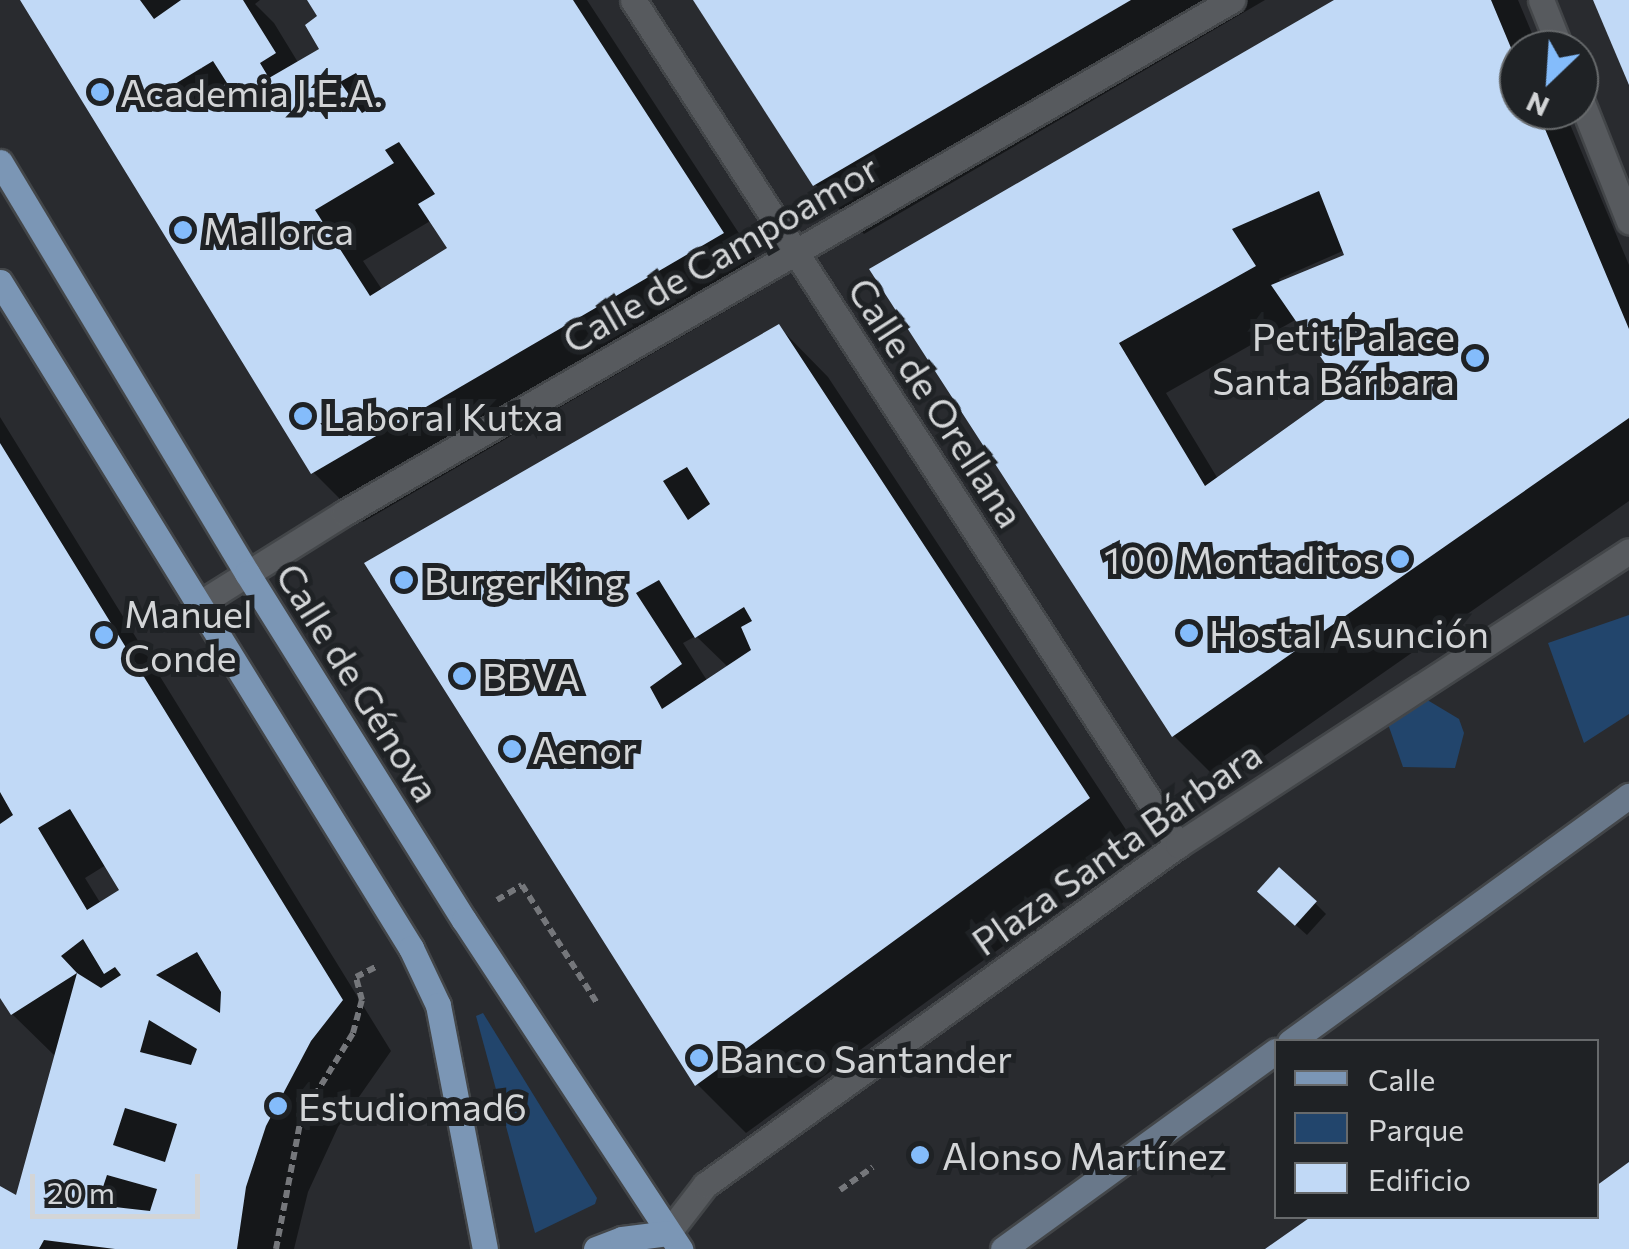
<!DOCTYPE html>
<html>
<head>
<meta charset="utf-8">
<style>
	body { margin:0 }
	#map { position:relative; width:1629px; height:1249px; overflow:hidden; background:#292b2f; font-family:Commissioner,sans-serif }
	div>[style] { position:absolute }
	.green>* { inset:0; background:#22456c }
	.shadow>* { inset:0; background:#0007 }
	.building>* { inset:0; background:#c1d9f6; transform-origin:0 0 }
	.path>* { height:6px; margin-top:-3px; transform-origin:0; background:repeating-linear-gradient(90deg,#75777b 0 8px,transparent 0 13px) }
	.roads { filter:drop-shadow(2px 0 #434649) drop-shadow(-2px 0 #434649) drop-shadow(0 2px #434649) drop-shadow(0 -2px #434649) }
	.street>* { height:25px; margin:-12.5px; padding:0 12.5px; transform-origin:12.5px; border-radius:12.5px; background:#575a5e }
	.secondary>* { height:25px; margin:-12.5px; padding:0 12.5px; transform-origin:12.5px; border-radius:12.5px; background:#69788a }
	.primary>* { height:25px; margin:-12.5px; padding:0 12.5px; transform-origin:12.5px; border-radius:12.5px; background:#7b96b5 }
	.dots>* { width:28px; height:28px; translate:-50% -50%; box-sizing:border-box; border:5px solid #1f2225; border-radius:50% }
	span { translate:-50% -50%; white-space:nowrap; text-align:center; line-height:1.15; -webkit-text-stroke:10px #1f2225; paint-order:stroke }
	.poi-label { font-size:38px; color:#d3d5d7 }
	.left { translate:0 -50%; text-align:left }
	.right { translate:-100% -50%; text-align:right }
	.street-label { font-size:38px; color:#d3d5d7 }
	.legend { position:absolute; left:1274px; top:1039px; width:325px; height:180px; box-sizing:border-box; background:#1f2225; border:2px solid #676a6c; margin:0; padding:12px 18px; list-style:none; font-size:30px; color:#d3d5d7 }
	.legend li { display:flex; align-items:center; gap:20px; height:50px }
	.legend b { width:50px; border:2px solid #676a6c }
	.north { position:absolute; left:1499px; top:30px; width:100px; height:100px; box-sizing:border-box; background:#1f2225; border:2px solid #676a6c; border-radius:50%; rotate:205deg; font-size:28px; font-weight:700; line-height:40px; text-align:center; color:#d3d5d7 }
	.north::after { content:''; display:block; margin:auto; width:35px; height:45px; background:#84bcfb; clip-path:polygon(50% 0,100% 100%,50% 72%,0 100%) }
	.scale { position:absolute; left:30px; top:1174px; width:170px; height:45px; box-sizing:border-box; border:5px solid #d3d5d7; border-top:0; padding-left:12px; font-size:30px; line-height:35px; white-space:nowrap; color:#d3d5d7; -webkit-text-stroke:8px #1f2225; paint-order:stroke }
</style>
</head>
<body>
<div id="map">
	<div class="green">
		<i style="clip-path:polygon(1629px 615px,1629px 714px,1584px 743px,1548px 643px)"></i>
		<i style="clip-path:polygon(1424px 698px,1459px 719px,1464px 733px,1455px 768px,1403px 767px,1388px 724px)"></i>
		<i style="clip-path:polygon(483px 1013px,597px 1198px,595px 1204px,535px 1233px,476px 1016px)"></i>
	</div>
	<div class="shadow">
		<i style="clip-path:polygon(evenodd,23px 0,260px 0,255px 4px,274px 23px,299px 64px,323px 50px,321px 16px,310px 0,587px 0,772px 284px,363px 522px,313px 472px,23px 0,432px 220px,451px 249px,383px 291px,363px 261px,432px 220px)"></i>
		<i style="clip-path:polygon(696px 0,1265px 0,864px 234px,815px 184px)"></i>
		<i style="clip-path:polygon(evenodd,1340px 0,1518px 0,1539px 50px,1519px 50px,1519px 110px,1564px 110px,1629px 265px,1629px 501px,1223px 785px,1174px 736px,873px 270px,1340px 0,1345px 250px,1347px 257px,1282px 283px,1279px 279px,1345px 250px,1340px 0,1297px 319px,1345px 388px,1218px 479px,1166px 393px,1297px 319px)"></i>
		<i style="clip-path:polygon(evenodd,779px 327px,828px 377px,1138px 848px,746px 1133px,697px 1084px,367px 564px,779px 327px,696px 636px,729px 668px,708px 682px,683px 643px,696px 636px)"></i>
		<i style="clip-path:polygon(evenodd,0 417px,391px 1051px,338px 1127px,308px 1192px,294px 1249px,0 1249px,0 1189px,18px 1199px,56px 1057px,12px 1014px,0 994px,0 417px,106px 865px,122px 891px,101px 904px,85px 878px,106px 865px)"></i>
		<i style="clip-path:polygon(1271px 903px,1315px 903px,1326px 914px,1307px 935px)"></i>
	</div>
	<div class="building">
		<i style="clip-path:polygon(evenodd,20px 0,140px 0,154px 19px,181px 0,243px 0,276px 53px,260px 63px,269px 78px,319px 49px,305px 25px,317px 16px,307px 0,573px 0,724px 233px,311px 474px,20px 0,213px 61px,227px 83px,190px 107px,175px 84px,213px 61px,20px 0,356px 73px,376px 105px,362px 113px,340px 82px,356px 73px,20px 0,399px 142px,435px 194px,418px 204px,447px 248px,370px 296px,315px 210px,394px 163px,385px 150px,399px 142px)"></i>
		<i style="clip-path:polygon(693px 0,1131px 0,813px 186px)"></i>
		<i style="clip-path:polygon(evenodd,1334px 0,1491px 0,1519px 67px,1519px 110px,1537px 110px,1629px 329px,1629px 418px,1172px 737px,869px 269px,1334px 0,1319px 191px,1344px 255px,1271px 285px,1342px 388px,1205px 486px,1119px 343px,1256px 266px,1232px 229px,1319px 191px)"></i>
		<i style="clip-path:polygon(1593px 0,1629px 0,1629px 85px)"></i>
		<i style="clip-path:polygon(evenodd,779px 324px,1090px 798px,695px 1086px,364px 563px,779px 324px,687px 467px,710px 504px,688px 520px,663px 481px,687px 467px,779px 324px,659px 580px,695px 638px,744px 607px,752px 621px,741px 627px,751px 650px,662px 709px,650px 687px,682px 664px,636px 593px,659px 580px)"></i>
		<i style="clip-path:polygon(evenodd,0 443px,343px 1000px,311px 1041px,266px 1126px,246px 1187px,237px 1249px,115px 1249px,44px 1240px,39px 1249px,0 1249px,0 1186px,16px 1195px,77px 973px,11px 1015px,0 998px,0 824px,13px 815px,0 792px,0 443px,70px 809px,119px 890px,87px 910px,38px 828px,70px 809px,0 443px,83px 939px,104px 974px,115px 967px,121px 975px,101px 988px,77px 973px,61px 956px,83px 939px,0 443px,197px 952px,221px 992px,220px 1013px,156px 975px,197px 952px,0 443px,149px 1020px,197px 1049px,191px 1065px,140px 1052px,149px 1020px,0 443px,125px 1108px,177px 1124px,165px 1162px,113px 1145px,125px 1108px,0 443px,107px 1175px,157px 1189px,150px 1211px,97px 1205px,107px 1175px)"></i>
		<i style="left:1279px;top:867px;width:51px;height:33px;rotate:42deg"></i>
		<i style="clip-path:polygon(1629px 1162px,1629px 1249px,1265px 1249px,1312px 1216px,1596px 1216px,1596px 1186px)"></i>
	</div>
	<div class="path">
		<i style="left:497px;top:900px;width:29px;rotate:-31deg"></i>
		<i style="left:522px;top:885px;width:140px;rotate:57.6deg"></i>
		<i style="left:840px;top:1190px;width:40px;rotate:-34.9deg"></i>
		<i style="left:276px;top:1249px;width:133px;rotate:-79.2deg"></i>
		<i style="left:301px;top:1118px;width:100px;rotate:-58.5deg"></i>
		<i style="left:353px;top:1033px;width:34px;rotate:-75deg"></i>
		<i style="left:362px;top:1000px;width:24px;rotate:-105deg"></i>
		<i style="left:356px;top:977px;width:22px;rotate:-27deg"></i>
	</div>
	<div class="roads">
		<div class="street">
			<i style="left:633px;top:0;width:1006px;rotate:57.18deg"></i>
			<i style="left:1541px;top:0;width:54px;rotate:68.2deg"></i>
			<i style="left:1579px;top:95px;width:136px;rotate:68.4deg"></i>
			<i style="left:199px;top:604px;width:171px;rotate:-32.1deg"></i>
			<i style="left:344px;top:513px;width:1026px;rotate:-30.02deg"></i>
			<i style="left:668px;top:1233px;width:61px;rotate:-52.4deg"></i>
			<i style="left:705px;top:1185px;width:583px;rotate:-35.71deg"></i>
			<i style="left:1178px;top:845px;width:538px;rotate:-33.1deg"></i>
		</div>
		<div class="secondary">
			<i style="left:1290px;top:1042px;width:419px;rotate:-36deg"></i>
			<i style="left:1003px;top:1249px;width:337px;rotate:-36deg"></i>
		</div>
		<div class="primary">
			<i style="left:0;top:162px;width:480px;rotate:59deg"></i>
			<i style="left:247px;top:573px;width:409px;rotate:58deg"></i>
			<i style="left:464px;top:920px;width:394px;rotate:56.7deg"></i>
			<i style="left:0;top:282px;width:783px;rotate:58.32deg"></i>
			<i style="left:411px;top:948px;width:63px;rotate:64.7deg"></i>
			<i style="left:438px;top:1005px;width:248px;rotate:79.1deg"></i>
			<i style="left:596px;top:1249px;width:28px;rotate:-21deg"></i>
			<i style="left:622px;top:1239px;width:46px;rotate:-7.4deg"></i>
		</div>
	</div>
	<div class="dots">
		<i style="left:100px;top:92px;background:#84bcfb"></i>
		<i style="left:183px;top:230px;background:#84bcfb"></i>
		<i style="left:1475px;top:358px;background:#84bcfb"></i>
		<i style="left:303px;top:416px;background:#84bcfb"></i>
		<i style="left:1400px;top:559px;background:#84bcfb"></i>
		<i style="left:404px;top:580px;background:#84bcfb"></i>
		<i style="left:1189px;top:633px;background:#84bcfb"></i>
		<i style="left:104px;top:635px;background:#84bcfb"></i>
		<i style="left:462px;top:676px;background:#84bcfb"></i>
		<i style="left:512px;top:749px;background:#84bcfb"></i>
		<i style="left:699px;top:1058px;background:#84bcfb"></i>
		<i style="left:278px;top:1106px;background:#84bcfb"></i>
		<i style="left:920px;top:1155px;background:#84bcfb"></i>
	</div>
	<div class="poi-label">
		<span class="left" style="left:120px;top:92px">Academia J.E.A.</span>
		<span class="left" style="left:203px;top:230px">Mallorca</span>
		<span class="right" style="left:1455px;top:358px">Petit Palace<br>Santa Bárbara</span>
		<span class="left" style="left:323px;top:416px">Laboral Kutxa</span>
		<span class="right" style="left:1380px;top:559px">100 Montaditos</span>
		<span class="left" style="left:424px;top:580px">Burger King</span>
		<span class="left" style="left:124px;top:635px">Manuel<br>Conde</span>
		<span class="left" style="left:1209px;top:633px">Hostal Asunción</span>
		<span class="left" style="left:482px;top:676px">BBVA</span>
		<span class="left" style="left:532px;top:749px">Aenor</span>
		<span class="left" style="left:719px;top:1058px">Banco Santander</span>
		<span class="left" style="left:298px;top:1106px">Estudiomad6</span>
		<span class="left" style="left:942px;top:1155px">Alonso Martínez</span>
	</div>
	<div class="street-label">
		<span style="left:720px;top:253px;rotate:-30deg">Calle de Campoamor</span>
		<span style="left:937px;top:402px;rotate:57deg">Calle de Orellana</span>
		<span style="left:359px;top:682px;rotate:58deg">Calle de Génova</span>
		<span style="left:1116px;top:847px;rotate:-35deg">Plaza Santa Bárbara</span>
	</div>
	<ul class="legend">
	<li><b style="height:12px;background:#7b96b5"></b>Calle</li>
	<li><b style="height:28px;background:#22456c"></b>Parque</li>
	<li><b style="height:28px;background:#c1d9f6"></b>Edificio</li>
	</ul>
	<div class="north">N</div>
	<div class="scale">20 m</div>
</div>
</body>
</html>
